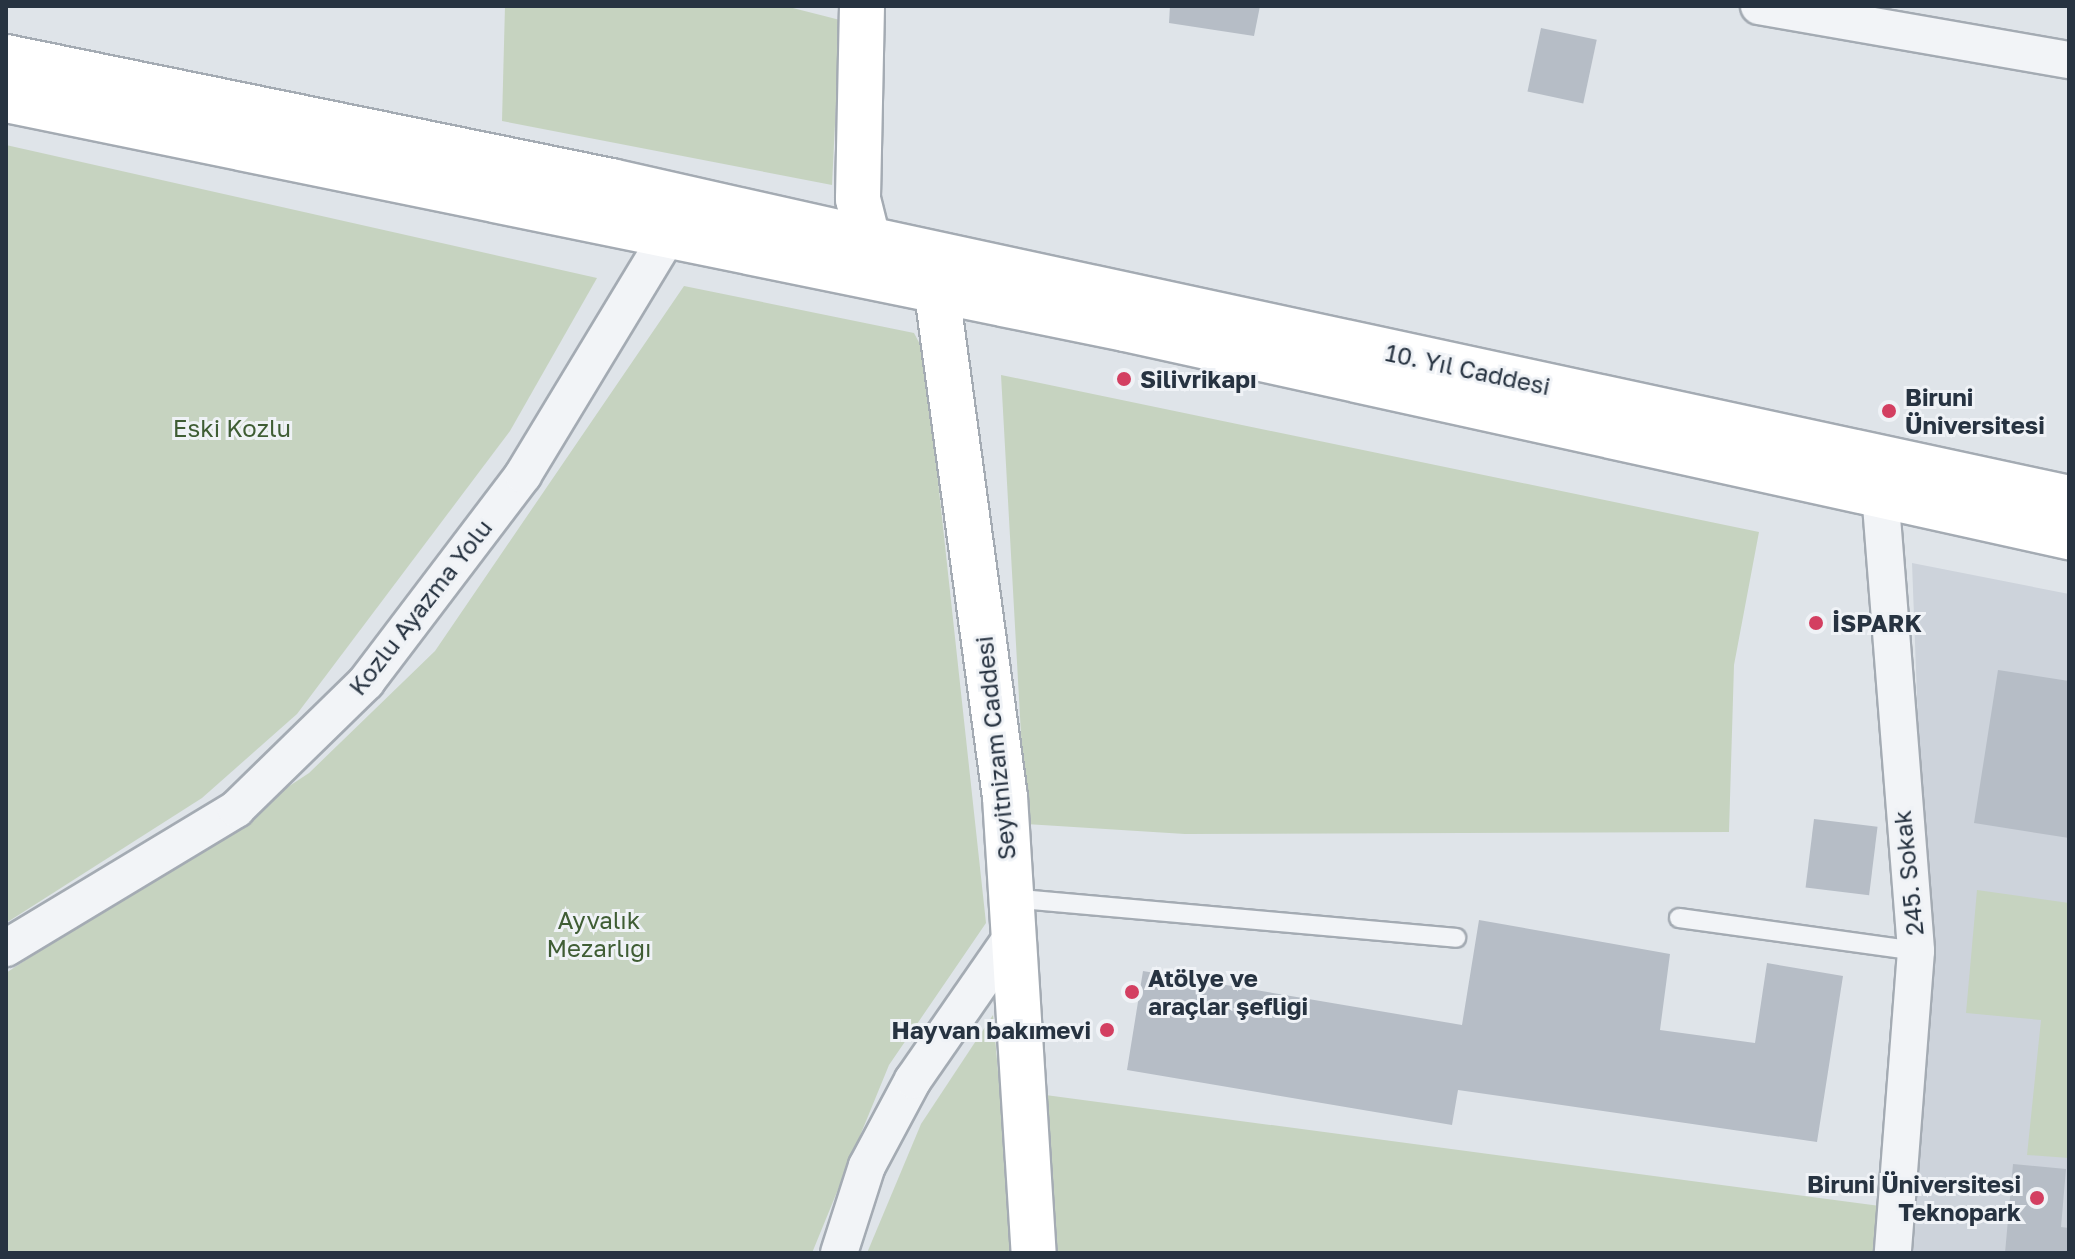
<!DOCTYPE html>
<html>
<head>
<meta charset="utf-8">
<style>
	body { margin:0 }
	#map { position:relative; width:2075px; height:1259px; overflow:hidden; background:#dfe4e9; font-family:"Golos Text",sans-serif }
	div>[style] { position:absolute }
	.built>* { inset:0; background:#cdd3db }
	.green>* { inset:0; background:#c6d3c0 }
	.building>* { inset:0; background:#b6bdc6; transform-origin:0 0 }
	.roads { filter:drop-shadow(2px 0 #a4abb3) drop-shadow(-2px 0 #a4abb3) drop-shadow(0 2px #a4abb3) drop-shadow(0 -2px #a4abb3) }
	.lane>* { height:18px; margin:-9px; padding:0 9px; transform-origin:9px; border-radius:9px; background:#f2f4f7 }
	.street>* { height:36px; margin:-18px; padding:0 18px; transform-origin:18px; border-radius:18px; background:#f2f4f7 }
	.secondary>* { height:44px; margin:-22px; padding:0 22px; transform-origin:22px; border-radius:22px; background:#fff }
	.primary>* { height:44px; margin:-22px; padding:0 22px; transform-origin:22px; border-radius:22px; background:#fff }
	.dots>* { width:22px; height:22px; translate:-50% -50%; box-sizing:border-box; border:4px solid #eff2f6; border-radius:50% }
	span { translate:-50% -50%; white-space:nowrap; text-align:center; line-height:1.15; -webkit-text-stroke:6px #eff2f6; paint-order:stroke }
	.street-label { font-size:24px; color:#273341 }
	.poi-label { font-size:24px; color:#273341; font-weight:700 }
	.left { translate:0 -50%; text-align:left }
	.right { translate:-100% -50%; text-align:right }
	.park-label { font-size:24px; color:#3f5d34 }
	.frame { position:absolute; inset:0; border:8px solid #273341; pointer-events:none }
</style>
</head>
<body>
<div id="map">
	<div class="built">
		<i style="clip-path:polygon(1912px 563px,2069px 594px,2069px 1253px,1913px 1253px,1927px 963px)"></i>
	</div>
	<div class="green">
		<i style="clip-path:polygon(505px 6px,785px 6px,840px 20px,832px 185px,502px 121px)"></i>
		<i style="clip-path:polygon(6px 145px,597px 278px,510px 431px,297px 714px,202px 798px,6px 923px)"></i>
		<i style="clip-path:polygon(684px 286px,914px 333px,924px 352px,986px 923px,889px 1065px,812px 1253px,6px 1253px,6px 973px,309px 773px,435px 651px)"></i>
		<i style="clip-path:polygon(1001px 375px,1759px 532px,1734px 665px,1729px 832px,1185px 834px,1026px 824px)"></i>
		<i style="clip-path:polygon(1977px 890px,2069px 903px,2069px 1158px,2027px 1155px,2041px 1020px,1966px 1013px)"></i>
		<i style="clip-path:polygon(993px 1015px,1014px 1253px,867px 1253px,921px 1124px)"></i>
		<i style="clip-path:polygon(1038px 1094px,1880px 1206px,1874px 1253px,1055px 1253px)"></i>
	</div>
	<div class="building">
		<i style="clip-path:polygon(1170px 6px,1260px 6px,1254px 36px,1169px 23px)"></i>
		<i style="left:1541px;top:28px;width:57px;height:65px;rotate:12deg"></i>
		<i style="clip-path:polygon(1998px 670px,2069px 681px,2069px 838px,1974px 823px)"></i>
		<i style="left:1814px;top:819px;width:64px;height:69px;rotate:7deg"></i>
		<i style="clip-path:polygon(1479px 920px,1670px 954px,1660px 1030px,1755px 1043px,1767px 963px,1843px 976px,1817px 1142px,1458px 1090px,1452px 1125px,1127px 1070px,1143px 971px,1462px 1025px)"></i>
		<i style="clip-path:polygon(2013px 1164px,2066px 1169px,2061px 1227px,2069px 1228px,2069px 1253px,2005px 1253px)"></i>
	</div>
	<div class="roads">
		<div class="lane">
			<i style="left:1010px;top:898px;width:448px;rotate:5.1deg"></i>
			<i style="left:1679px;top:918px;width:239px;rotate:7.9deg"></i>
		</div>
		<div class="street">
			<i style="left:1759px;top:6px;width:315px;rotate:9.9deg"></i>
			<i style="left:1880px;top:492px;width:460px;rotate:85.5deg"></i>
			<i style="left:1916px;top:951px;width:303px;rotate:94.4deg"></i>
			<i style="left:6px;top:948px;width:269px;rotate:-31.1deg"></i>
			<i style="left:236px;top:809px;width:182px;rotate:-44.3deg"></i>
			<i style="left:366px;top:682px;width:260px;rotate:-52.8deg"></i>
			<i style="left:523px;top:475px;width:280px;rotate:-58.8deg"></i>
			<i style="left:839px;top:1253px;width:91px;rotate:-72.2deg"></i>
			<i style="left:867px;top:1166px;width:98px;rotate:-61.9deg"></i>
			<i style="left:913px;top:1080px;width:174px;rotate:-55.3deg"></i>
		</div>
		<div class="secondary">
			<i style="left:862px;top:6px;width:193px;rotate:91.2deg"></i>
			<i style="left:858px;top:199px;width:41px;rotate:76deg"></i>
			<i style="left:937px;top:293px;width:509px;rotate:82.32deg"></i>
			<i style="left:1005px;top:797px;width:457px;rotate:86.4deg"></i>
		</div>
		<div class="primary">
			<i style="left:6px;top:57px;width:618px;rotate:11.58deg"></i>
			<i style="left:611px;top:181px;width:263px;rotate:12.7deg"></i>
			<i style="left:868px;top:239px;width:29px;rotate:29deg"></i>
			<i style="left:6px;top:100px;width:1142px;rotate:11.57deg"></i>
			<i style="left:1125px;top:329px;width:967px;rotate:12.43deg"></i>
			<i style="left:868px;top:239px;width:1229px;rotate:12.17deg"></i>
		</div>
	</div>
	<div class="dots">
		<i style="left:1124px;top:379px;background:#d33f61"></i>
		<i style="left:1889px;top:411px;background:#d33f61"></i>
		<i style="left:1816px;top:623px;background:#d33f61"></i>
		<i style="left:1132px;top:992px;background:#d33f61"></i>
		<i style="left:1107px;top:1030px;background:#d33f61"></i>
		<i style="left:2037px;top:1198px;background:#d33f61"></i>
	</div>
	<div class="street-label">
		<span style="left:1468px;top:369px;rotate:12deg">10. Yıl Caddesi</span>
		<span style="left:420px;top:607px;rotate:-52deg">Kozlu Ayazma Yolu</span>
		<span style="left:995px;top:748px;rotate:-96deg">Seyitnizam Caddesi</span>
		<span style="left:1908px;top:873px;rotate:-96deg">245. Sokak</span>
	</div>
	<div class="poi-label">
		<span class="left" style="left:1140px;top:379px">Silivrikapı</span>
		<span class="left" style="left:1905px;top:411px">Biruni<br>Üniversitesi</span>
		<span class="left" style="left:1832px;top:623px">İSPARK</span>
		<span class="left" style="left:1148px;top:992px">Atölye ve<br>araçlar şefliği</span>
		<span class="right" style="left:1091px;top:1030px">Hayvan bakımevi</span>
		<span class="right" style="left:2021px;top:1198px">Biruni Üniversitesi<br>Teknopark</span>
	</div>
	<div class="park-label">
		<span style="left:232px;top:428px">Eski Kozlu</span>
		<span style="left:599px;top:934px">Ayvalık<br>Mezarlığı</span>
	</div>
	<div class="frame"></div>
</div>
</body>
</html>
